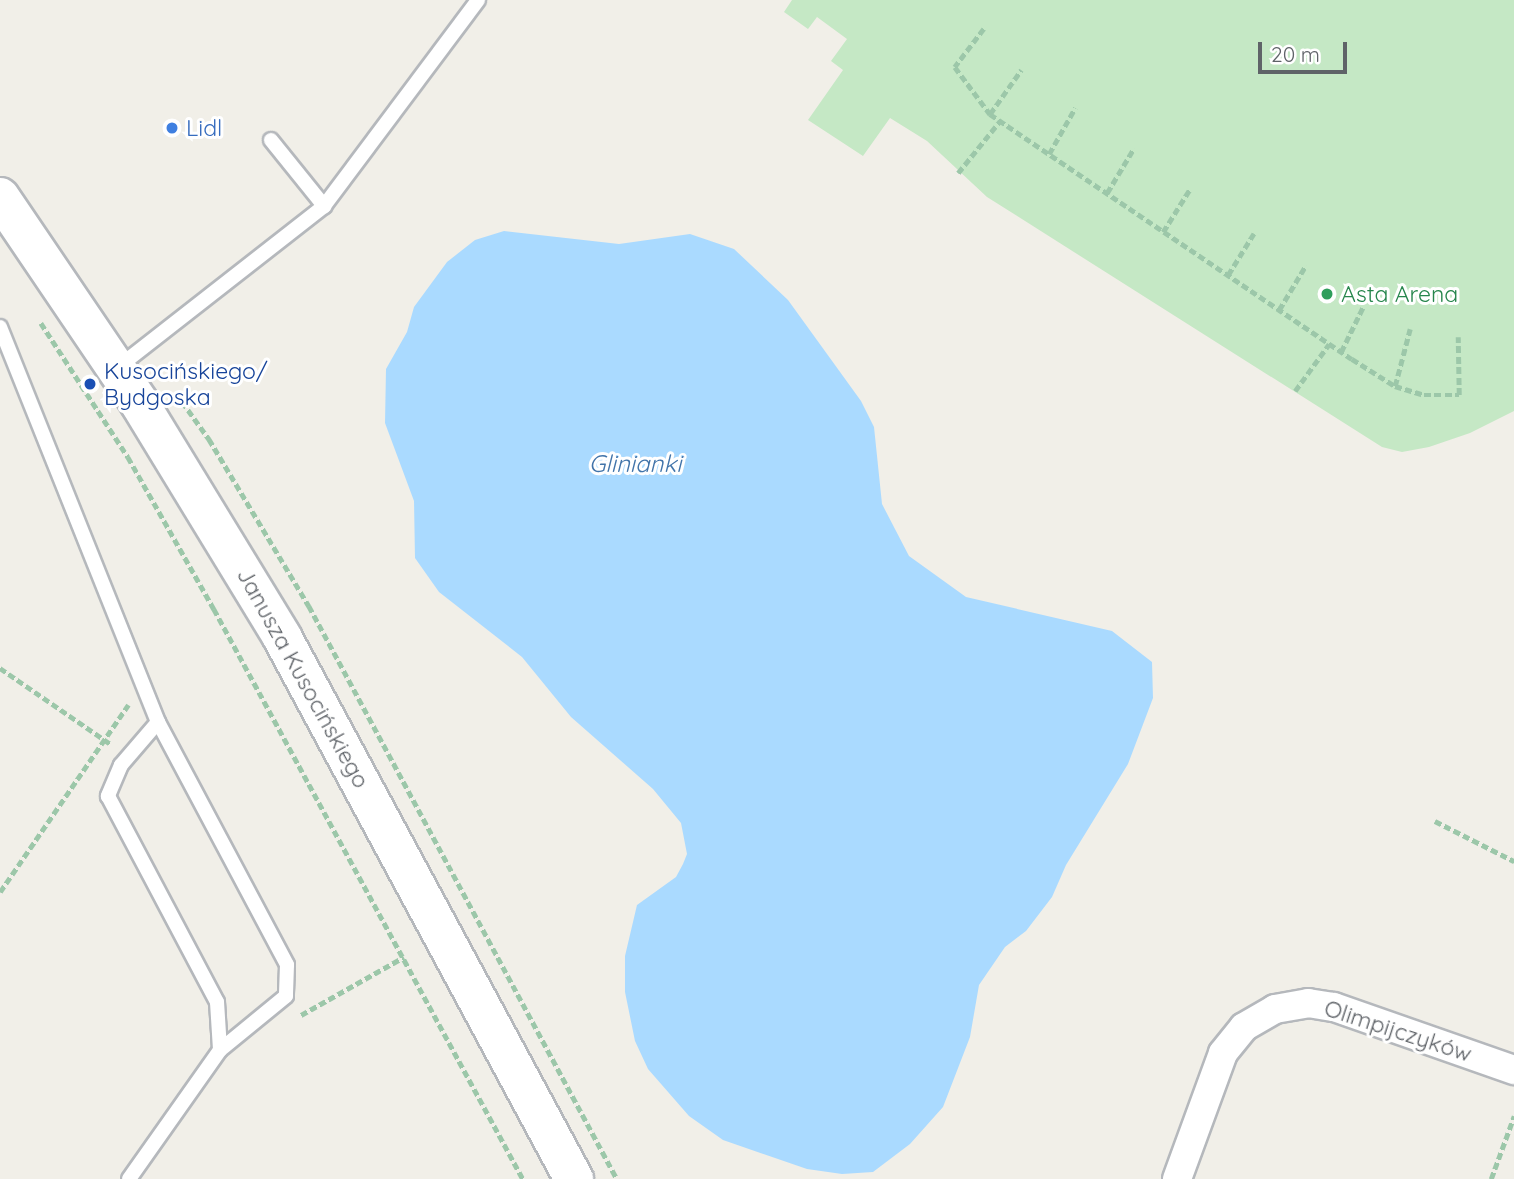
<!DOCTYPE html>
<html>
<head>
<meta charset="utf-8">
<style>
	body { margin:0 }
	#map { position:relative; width:1514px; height:1179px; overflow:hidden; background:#f1efe8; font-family:Quicksand,sans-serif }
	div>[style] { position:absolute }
	.green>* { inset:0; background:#c5e8c5 }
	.water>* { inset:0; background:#aadaff }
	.path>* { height:4.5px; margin-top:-2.25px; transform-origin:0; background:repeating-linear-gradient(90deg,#9cc7a9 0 7px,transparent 0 10.5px) }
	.roads { filter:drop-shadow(2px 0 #b5b8bc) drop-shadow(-2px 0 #b5b8bc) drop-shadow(0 2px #b5b8bc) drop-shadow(0 -2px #b5b8bc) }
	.lane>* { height:14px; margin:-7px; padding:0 7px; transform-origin:7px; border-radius:7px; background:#fff }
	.street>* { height:28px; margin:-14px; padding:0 14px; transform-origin:14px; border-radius:14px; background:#fff }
	.secondary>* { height:38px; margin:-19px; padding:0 19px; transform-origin:19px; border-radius:19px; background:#fff }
	.dots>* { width:19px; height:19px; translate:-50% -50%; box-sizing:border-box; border:4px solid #fff; border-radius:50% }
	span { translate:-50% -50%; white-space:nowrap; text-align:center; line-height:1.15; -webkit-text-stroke:6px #fff; paint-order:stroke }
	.shop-label { font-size:23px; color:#366cbe }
	.left { translate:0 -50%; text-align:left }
	.leisure-label { font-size:23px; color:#27864d }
	.transit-label { font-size:23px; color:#164399 }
	.street-label { font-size:23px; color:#5f6368 }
	.water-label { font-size:24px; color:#4174aa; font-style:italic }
	.scale { position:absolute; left:1258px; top:42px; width:89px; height:32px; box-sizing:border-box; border:4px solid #5f6368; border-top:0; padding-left:9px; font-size:21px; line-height:24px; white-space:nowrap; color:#5f6368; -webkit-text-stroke:5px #fff; paint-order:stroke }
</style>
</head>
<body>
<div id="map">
	<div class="green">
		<i style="clip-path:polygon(792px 0,1514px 0,1514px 411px,1470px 433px,1429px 447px,1402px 452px,1382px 447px,987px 197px,927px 141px,890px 118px,863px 156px,808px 120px,843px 70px,831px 61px,847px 39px,817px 17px,808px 29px,784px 12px)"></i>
	</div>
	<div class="water">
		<i style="clip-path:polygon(504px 231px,619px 244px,690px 234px,734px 249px,788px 300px,861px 401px,874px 427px,882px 504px,909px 556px,966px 597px,1112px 631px,1152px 662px,1153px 698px,1128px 764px,1066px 865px,1052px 897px,1026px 931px,1005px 947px,979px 985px,970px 1037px,943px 1107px,910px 1144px,873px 1172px,842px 1174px,807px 1169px,723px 1140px,689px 1116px,648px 1069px,635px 1041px,625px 992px,625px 956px,637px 905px,676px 877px,683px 864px,687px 854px,681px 823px,653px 789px,571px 717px,522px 657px,439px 592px,415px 558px,414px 501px,385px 423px,386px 369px,407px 332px,414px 307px,447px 262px,475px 240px)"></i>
	</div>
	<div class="path">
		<i style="left:984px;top:29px;width:48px;rotate:127.3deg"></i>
		<i style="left:955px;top:67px;width:59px;rotate:53.3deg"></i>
		<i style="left:990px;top:114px;width:437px;rotate:34.1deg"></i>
		<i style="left:1352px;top:359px;width:51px;rotate:32.1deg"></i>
		<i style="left:1395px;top:386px;width:30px;rotate:17deg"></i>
		<i style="left:1424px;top:395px;width:35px"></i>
		<i style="left:1459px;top:395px;width:58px;rotate:-91deg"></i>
		<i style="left:990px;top:114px;width:54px;rotate:-54.8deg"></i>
		<i style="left:1049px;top:154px;width:53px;rotate:-60.5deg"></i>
		<i style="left:958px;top:173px;width:67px;rotate:-51.1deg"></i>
		<i style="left:1107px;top:193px;width:52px;rotate:-59deg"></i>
		<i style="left:1163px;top:232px;width:51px;rotate:-57.9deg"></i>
		<i style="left:1228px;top:275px;width:49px;rotate:-58.2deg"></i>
		<i style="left:1279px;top:310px;width:52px;rotate:-59deg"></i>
		<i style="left:41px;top:323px;width:160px;rotate:57deg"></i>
		<i style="left:128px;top:457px;width:175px;rotate:60.5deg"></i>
		<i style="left:214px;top:609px;width:648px;rotate:61.54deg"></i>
		<i style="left:1341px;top:352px;width:52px;rotate:-63.9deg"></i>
		<i style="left:1395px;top:386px;width:59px;rotate:-75.3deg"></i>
		<i style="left:1295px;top:391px;width:58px;rotate:-54.1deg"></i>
		<i style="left:176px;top:393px;width:57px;rotate:54.3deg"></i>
		<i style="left:209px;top:439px;width:195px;rotate:59.1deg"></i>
		<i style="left:309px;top:606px;width:651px;rotate:61.74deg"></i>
		<i style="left:0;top:668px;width:136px;rotate:34.5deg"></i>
		<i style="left:1435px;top:821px;width:89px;rotate:26.9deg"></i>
		<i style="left:0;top:892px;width:227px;rotate:-55.6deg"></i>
		<i style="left:301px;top:1015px;width:118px;rotate:-29.4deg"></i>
		<i style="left:1491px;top:1179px;width:67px;rotate:-69.9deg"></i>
	</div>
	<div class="roads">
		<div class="lane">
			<i style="left:271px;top:140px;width:85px;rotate:51.2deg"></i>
			<i style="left:0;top:327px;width:425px;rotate:68.2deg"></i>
			<i style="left:158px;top:722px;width:275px;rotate:62deg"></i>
			<i style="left:287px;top:965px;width:31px;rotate:92deg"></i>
			<i style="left:286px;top:996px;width:85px;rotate:140.7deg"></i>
			<i style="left:220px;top:1050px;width:158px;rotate:125.2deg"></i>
			<i style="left:117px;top:368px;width:263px;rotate:-38deg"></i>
			<i style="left:324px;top:206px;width:257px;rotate:-53.2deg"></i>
			<i style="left:158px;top:722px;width:57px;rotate:130.7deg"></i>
			<i style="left:121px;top:765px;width:34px;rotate:113deg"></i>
			<i style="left:108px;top:796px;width:233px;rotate:62.1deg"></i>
			<i style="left:217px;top:1002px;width:48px;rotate:86.4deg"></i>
		</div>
		<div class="street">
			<i style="left:1177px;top:1179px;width:134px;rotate:-69.9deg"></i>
			<i style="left:1223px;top:1053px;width:33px;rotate:-51deg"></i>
			<i style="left:1244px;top:1027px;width:36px;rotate:-30deg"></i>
			<i style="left:1275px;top:1009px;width:34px;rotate:-10deg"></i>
			<i style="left:1308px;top:1003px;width:26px;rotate:9deg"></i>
			<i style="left:1334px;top:1007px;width:191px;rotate:19.3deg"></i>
		</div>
		<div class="secondary">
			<i style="left:0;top:197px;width:250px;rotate:55.9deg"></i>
			<i style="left:140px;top:404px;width:273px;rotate:58.6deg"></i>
			<i style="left:282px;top:637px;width:616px;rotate:61.69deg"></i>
		</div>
	</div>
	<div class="dots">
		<i style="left:172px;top:128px;background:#3f7fe0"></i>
		<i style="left:1327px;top:294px;background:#2e9e5b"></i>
		<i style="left:90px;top:384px;background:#1a4fb4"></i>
	</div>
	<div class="shop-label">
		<span class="left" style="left:186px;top:128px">Lidl</span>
	</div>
	<div class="leisure-label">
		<span class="left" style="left:1341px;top:294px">Asta Arena</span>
	</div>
	<div class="transit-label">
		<span class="left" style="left:104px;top:384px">Kusocińskiego/<br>Bydgoska</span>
	</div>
	<div class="street-label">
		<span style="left:303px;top:678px;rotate:61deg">Janusza Kusocińskiego</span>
		<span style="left:1398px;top:1031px;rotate:18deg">Olimpijczyków</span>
	</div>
	<div class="water-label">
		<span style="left:635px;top:464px">Glinianki</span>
	</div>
	<div class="scale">20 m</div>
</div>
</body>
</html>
